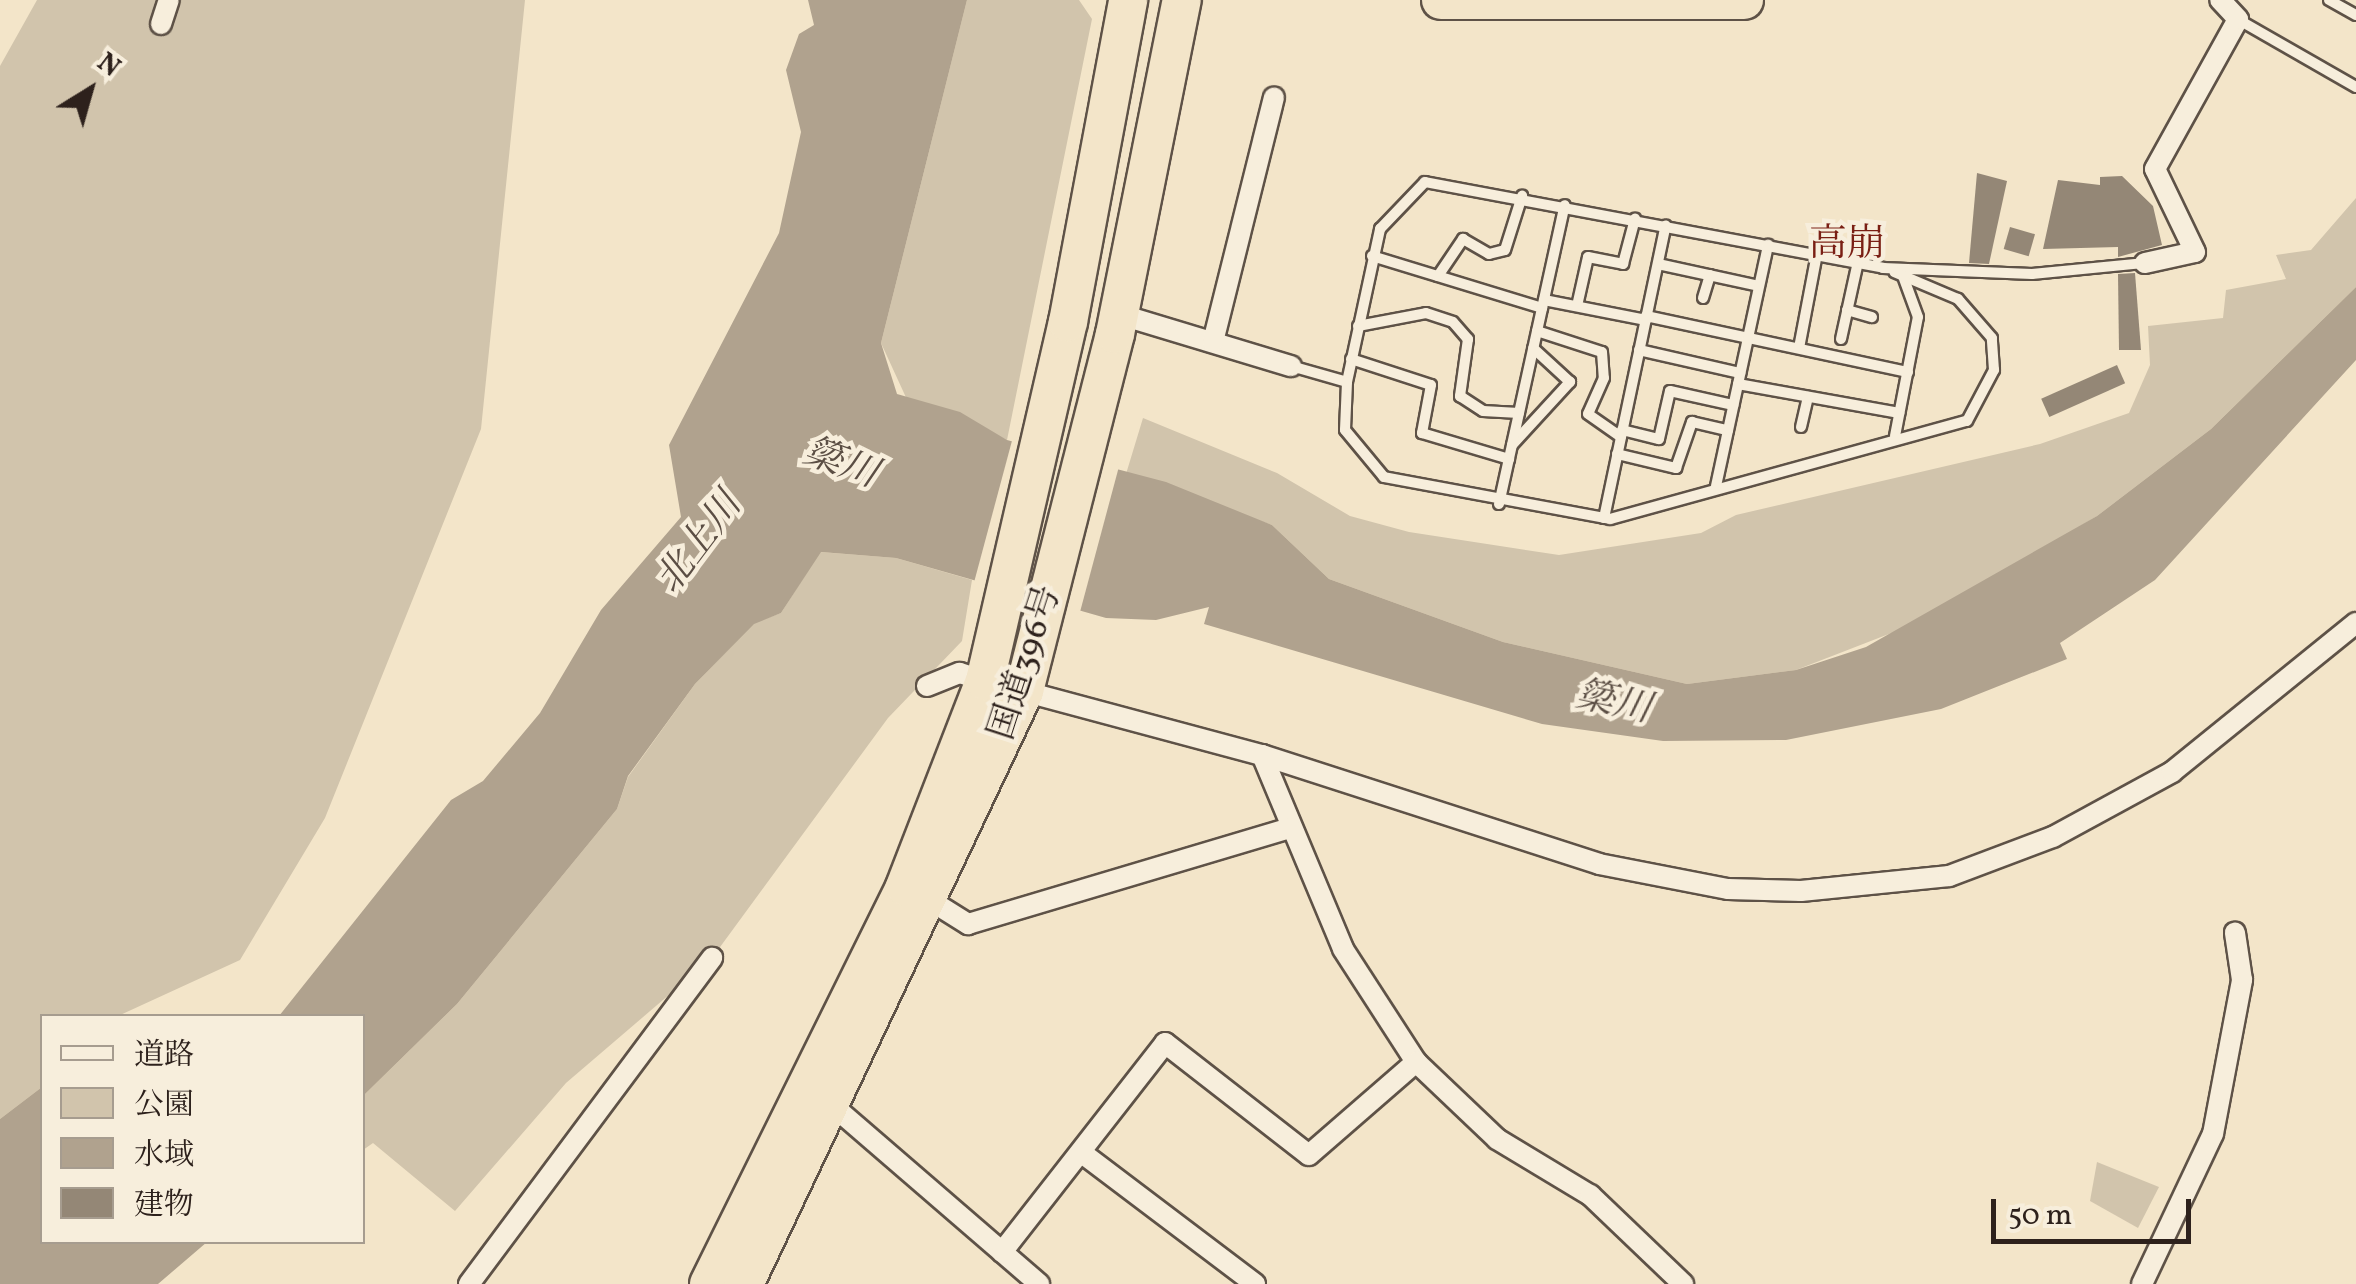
<!DOCTYPE html>
<html>
<head>
<meta charset="utf-8">
<style>
	body { margin:0 }
	#map { position:relative; width:2356px; height:1284px; overflow:hidden; background:#f3e5c9; font-family:Vollkorn,"Noto Serif JP",serif }
	div>[style] { position:absolute }
	.green>* { inset:0; background:#d1c4ac }
	.water>* { inset:0; background:#b0a28e }
	.pier>* { inset:0; background:#f3e5c9; transform-origin:0 0 }
	.building>* { inset:0; background:#948776; transform-origin:0 0 }
	.roads { filter:drop-shadow(2px 0 #5e5247) drop-shadow(-2px 0 #5e5247) drop-shadow(0 2px #5e5247) drop-shadow(0 -2px #5e5247) }
	.lane>* { height:10px; margin:-5px; padding:0 5px; transform-origin:5px; border-radius:5px; background:#f7eedc }
	.street>* { height:20px; margin:-10px; padding:0 10px; transform-origin:10px; border-radius:10px; background:#f7eedc }
	.highway>* { height:38px; margin:-19px; padding:0 19px; transform-origin:19px; border-radius:19px; background:#f3e5c9 }
	span { translate:-50% -50%; white-space:nowrap; text-align:center; line-height:1.15; -webkit-text-stroke:9px #f7eedc; paint-order:stroke }
	.street-label { font-size:35px; color:#2d211c }
	.neighbourhood-label { font-size:38px; color:#7a1f14 }
	.water-label { font-size:38px; color:#5b4e44; font-style:italic }
	.legend { position:absolute; left:40px; top:1014px; width:325px; height:230px; box-sizing:border-box; background:#f7eedc; border:2px solid #a69c8f; margin:0; padding:12px 18px; list-style:none; font-size:30px; color:#2d211c }
	.legend li { display:flex; align-items:center; gap:20px; height:50px }
	.legend b { width:50px; border:2px solid #a69c8f }
	.north { position:absolute; left:40px; top:40px; width:100px; height:100px; -webkit-text-stroke:8px #f7eedc; paint-order:stroke; rotate:37deg; font-size:28px; font-weight:700; line-height:40px; text-align:center; color:#2d211c }
	.north::after { content:''; display:block; margin:auto; width:35px; height:45px; background:#2d211c; clip-path:polygon(50% 0,100% 100%,50% 72%,0 100%) }
	.scale { position:absolute; left:1991px; top:1199px; width:200px; height:45px; box-sizing:border-box; border:5px solid #2d211c; border-top:0; padding-left:12px; font-size:30px; line-height:35px; white-space:nowrap; color:#2d211c; -webkit-text-stroke:8px #f7eedc; paint-order:stroke }
</style>
</head>
<body>
<div id="map">
	<div class="green">
		<i style="clip-path:polygon(37px 0,525px 0,481px 429px,325px 818px,240px 960px,118px 1016px,42px 1016px,42px 1087px,0 1119px,0 66px)"></i>
		<i style="clip-path:polygon(967px 0,1079px 0,1092px 19px,1007px 440px,939px 407px,909px 404px,881px 343px)"></i>
		<i style="clip-path:polygon(2356px 198px,2356px 287px,2211px 429px,2097px 516px,1925px 620px,1796px 670px,1687px 684px,1503px 642px,1329px 579px,1272px 525px,1126px 474px,1143px 418px,1277px 473px,1350px 516px,1409px 532px,1559px 555px,1701px 533px,1736px 515px,2040px 444px,2129px 413px,2150px 365px,2148px 326px,2223px 318px,2226px 290px,2286px 279px,2276px 255px,2311px 250px)"></i>
		<i style="clip-path:polygon(820px 552px,896px 558px,972px 580px,962px 641px,888px 718px,712px 958px,566px 1083px,455px 1211px,373px 1143px,363px 1150px,363px 1096px,457px 1004px,617px 809px,628px 777px,695px 684px,754px 623px,781px 613px)"></i>
		<i style="clip-path:polygon(2097px 1162px,2159px 1187px,2138px 1228px,2090px 1201px)"></i>
	</div>
	<div class="water">
		<i style="clip-path:polygon(808px 0,967px 0,881px 343px,897px 394px,960px 412px,1007px 440px,1166px 482px,1272px 525px,1329px 579px,1503px 642px,1687px 684px,1796px 670px,1866px 647px,2097px 516px,2211px 429px,2356px 287px,2356px 360px,2155px 580px,2060px 643px,2067px 659px,1941px 709px,1786px 740px,1663px 741px,1542px 724px,1204px 624px,1209px 607px,1156px 620px,1106px 618px,896px 558px,821px 552px,781px 613px,754px 624px,695px 684px,628px 776px,617px 809px,457px 1004px,363px 1096px,362px 1016px,279px 1016px,451px 800px,483px 781px,540px 713px,601px 610px,681px 517px,669px 445px,779px 233px,801px 132px,786px 70px,799px 34px,814px 25px)"></i>
		<i style="clip-path:polygon(42px 1087px,42px 1242px,207px 1242px,158px 1284px,0 1284px,0 1119px)"></i>
	</div>
	<div class="pier">
		<i style="left:1013px;top:437px;width:110px;height:154px;rotate:15deg"></i>
	</div>
	<div class="building">
		<i style="clip-path:polygon(1977px 173px,2007px 181px,1989px 264px,1969px 263px)"></i>
		<i style="clip-path:polygon(2122px 176px,2153px 206px,2162px 245px,2118px 257px,2118px 247px,2043px 249px,2058px 180px,2100px 185px,2100px 177px)"></i>
		<i style="left:2010px;top:227px;width:26px;height:23px;rotate:16deg"></i>
		<i style="clip-path:polygon(2135px 273px,2141px 350px,2119px 350px,2118px 274px)"></i>
		<i style="left:2117px;top:365px;width:20px;height:83px;rotate:66deg"></i>
	</div>
	<div class="roads">
		<div class="lane">
			<i style="left:2329px;top:0;width:31px;rotate:29deg"></i>
			<i style="left:2239px;top:20px;width:135px;rotate:29.8deg"></i>
			<i style="left:1372px;top:256px;width:178px;rotate:17deg"></i>
			<i style="left:1658px;top:264px;width:103px;rotate:12.3deg"></i>
			<i style="left:1438px;top:276px;width:45px;rotate:-56deg"></i>
			<i style="left:1463px;top:239px;width:30px;rotate:30deg"></i>
			<i style="left:1489px;top:254px;width:16px;rotate:-14deg"></i>
			<i style="left:1505px;top:250px;width:57px;rotate:-72.5deg"></i>
			<i style="left:1703px;top:298px;width:24px;rotate:-73deg"></i>
			<i style="left:1544px;top:300px;width:104px;rotate:11.1deg"></i>
			<i style="left:1577px;top:306px;width:50px;rotate:-77.3deg"></i>
			<i style="left:1588px;top:257px;width:36px;rotate:11deg"></i>
			<i style="left:1623px;top:264px;width:47px;rotate:-75.1deg"></i>
			<i style="left:1847px;top:310px;width:26px;rotate:16deg"></i>
			<i style="left:1646px;top:316px;width:268px;rotate:12.1deg"></i>
			<i style="left:1358px;top:326px;width:69px;rotate:-10.8deg"></i>
			<i style="left:1426px;top:313px;width:28px;rotate:18deg"></i>
			<i style="left:1453px;top:322px;width:23px;rotate:49deg"></i>
			<i style="left:1468px;top:339px;width:58px;rotate:98deg"></i>
			<i style="left:1460px;top:396px;width:27px;rotate:33deg"></i>
			<i style="left:1483px;top:411px;width:36px;rotate:3deg"></i>
			<i style="left:1537px;top:331px;width:68px;rotate:17.9deg"></i>
			<i style="left:1602px;top:352px;width:26px;rotate:86deg"></i>
			<i style="left:1604px;top:378px;width:39px;rotate:114deg"></i>
			<i style="left:1588px;top:414px;width:40px;rotate:34.9deg"></i>
			<i style="left:1841px;top:339px;width:79px;rotate:-77.6deg"></i>
			<i style="left:1799px;top:348px;width:96px;rotate:-79.2deg"></i>
			<i style="left:1639px;top:350px;width:104px;rotate:12.8deg"></i>
			<i style="left:1351px;top:359px;width:84px;rotate:18deg"></i>
			<i style="left:1431px;top:385px;width:49px;rotate:100.6deg"></i>
			<i style="left:1422px;top:433px;width:91px;rotate:16.6deg"></i>
			<i style="left:1291px;top:366px;width:58px;rotate:15.9deg"></i>
			<i style="left:1347px;top:382px;width:157px;rotate:-77.8deg"></i>
			<i style="left:1380px;top:229px;width:65px;rotate:-46.2deg"></i>
			<i style="left:1425px;top:182px;width:466px;rotate:10.6deg"></i>
			<i style="left:1883px;top:268px;width:149px;rotate:2.3deg"></i>
			<i style="left:2032px;top:274px;width:114px;rotate:-5.6deg"></i>
			<i style="left:1347px;top:382px;width:48px;rotate:92.4deg"></i>
			<i style="left:1345px;top:430px;width:61px;rotate:50.3deg"></i>
			<i style="left:1384px;top:477px;width:230px;rotate:10.5deg"></i>
			<i style="left:1610px;top:519px;width:370px;rotate:-15.4deg"></i>
			<i style="left:1967px;top:421px;width:58px;rotate:-62.1deg"></i>
			<i style="left:1994px;top:370px;width:32px;rotate:-94deg"></i>
			<i style="left:1992px;top:338px;width:52px;rotate:-131.1deg"></i>
			<i style="left:1958px;top:299px;width:69px;rotate:-157.1deg"></i>
			<i style="left:1738px;top:384px;width:164px;rotate:10.2deg"></i>
			<i style="left:1801px;top:427px;width:31px;rotate:-77deg"></i>
			<i style="left:1622px;top:430px;width:38px;rotate:14deg"></i>
			<i style="left:1659px;top:439px;width:49px;rotate:-77.1deg"></i>
			<i style="left:1670px;top:391px;width:65px;rotate:12.5deg"></i>
			<i style="left:1895px;top:436px;width:121px;rotate:-79.1deg"></i>
			<i style="left:1918px;top:317px;width:44px;rotate:-110.1deg"></i>
			<i style="left:1512px;top:445px;width:86px;rotate:-47.4deg"></i>
			<i style="left:1570px;top:382px;width:50px;rotate:-137.4deg"></i>
			<i style="left:1617px;top:454px;width:61px;rotate:13.3deg"></i>
			<i style="left:1676px;top:468px;width:49px;rotate:-70.8deg"></i>
			<i style="left:1692px;top:422px;width:37px;rotate:13deg"></i>
			<i style="left:1716px;top:486px;width:247px;rotate:-77.8deg"></i>
			<i style="left:1499px;top:504px;width:306px;rotate:-77.6deg"></i>
			<i style="left:1604px;top:518px;width:299px;rotate:-78.1deg"></i>
		</div>
		<div class="street">
			<i style="left:161px;top:24px;width:25px;rotate:-72deg"></i>
			<i style="left:2145px;top:263px;width:51px;rotate:-12.4deg"></i>
			<i style="left:2195px;top:252px;width:92px;rotate:-115.7deg"></i>
			<i style="left:2155px;top:169px;width:171px;rotate:-61deg"></i>
			<i style="left:2238px;top:19px;width:26px;rotate:-133deg"></i>
			<i style="left:1115px;top:313px;width:184px;rotate:16.8deg"></i>
			<i style="left:1213px;top:342px;width:252px;rotate:-76deg"></i>
			<i style="left:927px;top:686px;width:35px;rotate:-22deg"></i>
			<i style="left:960px;top:673px;width:33px;rotate:18deg"></i>
			<i style="left:1019px;top:690px;width:252px;rotate:15deg"></i>
			<i style="left:1262px;top:755px;width:354px;rotate:17.9deg"></i>
			<i style="left:1599px;top:864px;width:131px;rotate:11deg"></i>
			<i style="left:1728px;top:889px;width:73px;rotate:1.6deg"></i>
			<i style="left:1801px;top:891px;width:149px;rotate:-5.8deg"></i>
			<i style="left:1949px;top:876px;width:111px;rotate:-20.6deg"></i>
			<i style="left:2053px;top:837px;width:136px;rotate:-28.6deg"></i>
			<i style="left:2172px;top:772px;width:237px;rotate:-39deg"></i>
			<i style="left:1262px;top:755px;width:210px;rotate:67.3deg"></i>
			<i style="left:1343px;top:949px;width:135px;rotate:57.1deg"></i>
			<i style="left:1416px;top:1062px;width:112px;rotate:43.5deg"></i>
			<i style="left:1497px;top:1139px;width:109px;rotate:31.1deg"></i>
			<i style="left:1590px;top:1195px;width:129px;rotate:43.7deg"></i>
			<i style="left:920px;top:894px;width:57px;rotate:32deg"></i>
			<i style="left:968px;top:924px;width:336px;rotate:-16.6deg"></i>
			<i style="left:825px;top:1099px;width:283px;rotate:40.8deg"></i>
			<i style="left:1082px;top:1153px;width:217px;rotate:37.1deg"></i>
			<i style="left:1002px;top:1252px;width:265px;rotate:-52deg"></i>
			<i style="left:1165px;top:1043px;width:182px;rotate:37.9deg"></i>
			<i style="left:1309px;top:1155px;width:142px;rotate:-41deg"></i>
			<i style="left:469px;top:1284px;width:407px;rotate:-53.3deg"></i>
			<i style="left:2142px;top:1284px;width:166px;rotate:-64.7deg"></i>
			<i style="left:2213px;top:1134px;width:157px;rotate:-79.3deg"></i>
			<i style="left:2242px;top:980px;width:48px;rotate:-98.5deg"></i>
		</div>
		<div class="highway">
			<i style="left:1441px;top:0;width:303px"></i>
			<i style="left:709px;top:1284px;width:443px;rotate:-63.7deg"></i>
			<i style="left:905px;top:887px;width:221px;rotate:-68.8deg"></i>
			<i style="left:985px;top:681px;width:368px;rotate:-77deg"></i>
			<i style="left:1068px;top:322px;width:328px;rotate:-79.4deg"></i>
			<i style="left:744px;top:1284px;width:656px;rotate:-64.72deg"></i>
			<i style="left:1024px;top:691px;width:368px;rotate:-75.7deg"></i>
			<i style="left:1115px;top:334px;width:341px;rotate:-78.7deg"></i>
		</div>
	</div>
	<div class="street-label">
		<span style="left:1026px;top:663px;rotate:-72deg">国道396号</span>
	</div>
	<div class="neighbourhood-label">
		<span style="left:1847px;top:246px">高崩</span>
	</div>
	<div class="water-label">
		<span style="left:840px;top:465px;rotate:20deg">簗川</span>
		<span style="left:700px;top:544px;rotate:-53deg">北上川</span>
		<span style="left:1613px;top:704px;rotate:12deg">簗川</span>
	</div>
	<ul class="legend">
	<li><b style="height:12px;background:#f7eedc"></b>道路</li>
	<li><b style="height:28px;background:#d1c4ac"></b>公園</li>
	<li><b style="height:28px;background:#b0a28e"></b>水域</li>
	<li><b style="height:28px;background:#948776"></b>建物</li>
	</ul>
	<div class="north">N</div>
	<div class="scale">50 m</div>
</div>
</body>
</html>
